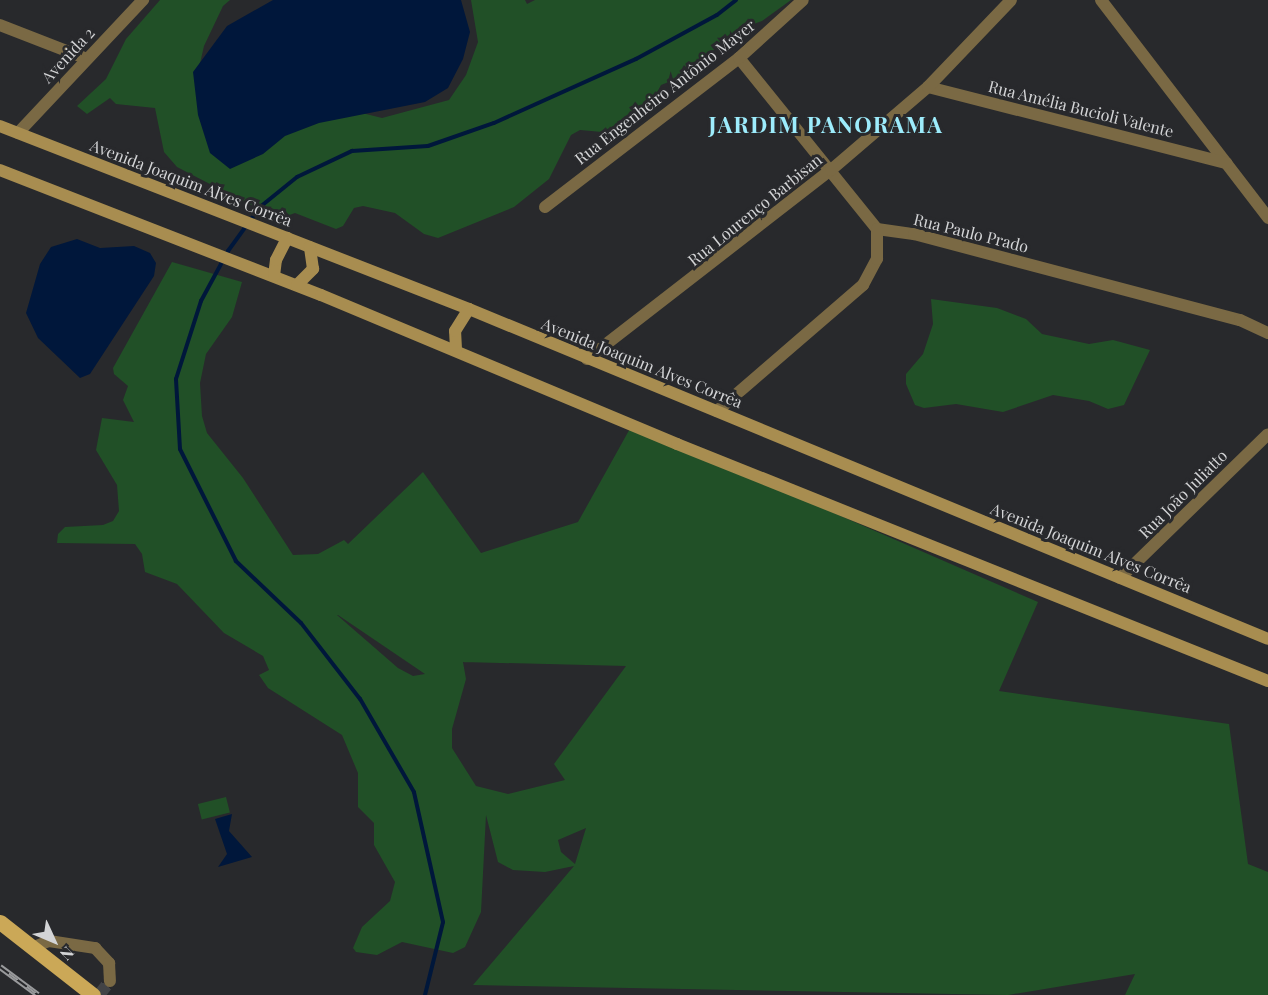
<!DOCTYPE html>
<html>
<head>
<meta charset="utf-8">
<style>
	body { margin:0 }
	#map { position:relative; width:1268px; height:995px; overflow:hidden; background:#28292c; font-family:"Playfair Display",serif }
	div>[style] { position:absolute }
	.green>* { inset:0; background:#215027; transform-origin:0 0 }
	.water>* { inset:0; background:#00173b }
	.stream>* { height:4px; margin:-2px; padding:0 2px; transform-origin:2px; border-radius:2px; background:#00173b }
	.minor-tunnel>* { height:12px; margin-top:-6px; transform-origin:0; background:repeating-linear-gradient(90deg,#424346 0 12px,transparent 0 18px) }
	.minor>* { height:12px; margin:-6px; padding:0 6px; transform-origin:6px; border-radius:6px; background:#7a6944 }
	.secondary>* { height:12px; margin:-6px; padding:0 6px; transform-origin:6px; border-radius:6px; background:#a88d50 }
	.primary>* { height:15px; margin:-7.5px; padding:0 7.5px; transform-origin:7.5px; border-radius:7.5px; background:#cba857 }
	.rail>* { height:6px; margin-top:-3px; transform-origin:0; background:repeating-linear-gradient(90deg,#28292c 0 11px,#999a9c 0 22px); box-sizing:border-box; border-block:2px solid #999a9c }
	span { translate:-50% -50%; white-space:nowrap; text-align:center; line-height:1.15; -webkit-text-stroke:6px #28292c; paint-order:stroke }
	.street-label { font-size:16px; color:#d3d4d6 }
	.district-label { font-size:22px; color:#9decfc; font-weight:700; letter-spacing:1.5px }
	.north { position:absolute; left:24px; top:911px; width:60px; height:60px; -webkit-text-stroke:4px #28292c; paint-order:stroke; rotate:134deg; font-size:16px; font-weight:700; line-height:24px; text-align:center; color:#d3d4d6 }
	.north::after { content:''; display:block; margin:auto; width:21px; height:27px; background:#d3d4d6; clip-path:polygon(50% 0,100% 100%,50% 72%,0 100%) }
</style>
</head>
<body>
<div id="map">
	<div class="green">
		<i style="clip-path:polygon(160px 0,230px 0,223px 6px,204px 46px,198px 72px,382px 118px,449px 100px,466px 75px,478px 42px,471px 0,525px 0,527px 4px,535px 0,791px 0,762px 21px,737px 30px,684px 76px,661px 85px,655px 96px,639px 112px,602px 132px,580px 130px,571px 135px,549px 179px,514px 207px,438px 238px,424px 234px,395px 213px,363px 206px,354px 208px,343px 226px,336px 229px,295px 213px,278px 219px,177px 167px,164px 152px,155px 108px,116px 104px,110px 98px,87px 114px,77px 106px,106px 79px,126px 39px)"></i>
		<i style="clip-path:polygon(evenodd,172px 262px,242px 282px,232px 317px,206px 354px,200px 383px,202px 416px,207px 433px,243px 478px,293px 555px,318px 554px,344px 540px,348px 544px,423px 472px,481px 553px,578px 522px,632px 425px,1038px 602px,999px 691px,1229px 724px,1248px 864px,1268px 872px,1268px 995px,1125px 995px,1135px 974px,1008px 995px,473px 985px,574px 866px,545px 872px,513px 870px,498px 862px,486px 815px,481px 912px,465px 947px,453px 953px,402px 942px,377px 955px,356px 952px,353px 948px,362px 927px,390px 901px,395px 882px,374px 845px,374px 823px,358px 807px,358px 773px,342px 735px,268px 688px,259px 675px,269px 670px,263px 656px,224px 633px,177px 584px,145px 572px,142px 554px,135px 544px,57px 543px,58px 534px,65px 527px,103px 525px,113px 521px,119px 511px,117px 485px,96px 450px,102px 418px,134px 422px,123px 400px,128px 386px,114px 374px,113px 368px,172px 262px,337px 615px,338px 615px,425px 674px,413px 676px,398px 668px,337px 615px,172px 262px,463px 662px,626px 666px,554px 764px,565px 780px,508px 794px,476px 786px,452px 748px,452px 729px,466px 679px,463px 662px,172px 262px,586px 828px,575px 864px,561px 852px,558px 840px,586px 828px)"></i>
		<i style="clip-path:polygon(931px 299px,997px 308px,1026px 319px,1042px 334px,1089px 344px,1113px 340px,1150px 350px,1124px 405px,1108px 409px,1089px 401px,1053px 395px,1003px 412px,956px 404px,924px 408px,915px 405px,906px 384px,906px 374px,923px 354px,933px 324px)"></i>
		<i style="left:226px;top:797px;width:16px;height:29px;rotate:76deg"></i>
	</div>
	<div class="water">
		<i style="clip-path:polygon(273px 0,461px 0,470px 32px,463px 59px,448px 88px,425px 102px,319px 123px,285px 136px,263px 154px,230px 169px,210px 153px,198px 115px,193px 72px,227px 26px)"></i>
		<i style="clip-path:polygon(77px 239px,100px 248px,134px 246px,150px 253px,156px 263px,154px 276px,90px 374px,80px 378px,38px 338px,26px 313px,40px 264px,51px 247px)"></i>
		<i style="clip-path:polygon(232px 814px,229px 831px,252px 857px,218px 867px,227px 854px,215px 819px)"></i>
	</div>
	<div class="stream">
		<i style="left:425px;top:995px;width:75px;rotate:-76.1deg"></i>
		<i style="left:443px;top:922px;width:133px;rotate:-102.6deg"></i>
		<i style="left:414px;top:792px;width:108px;rotate:-120.1deg"></i>
		<i style="left:360px;top:699px;width:96px;rotate:-127.8deg"></i>
		<i style="left:301px;top:623px;width:90px;rotate:-136.4deg"></i>
		<i style="left:236px;top:561px;width:125px;rotate:-116.6deg"></i>
		<i style="left:180px;top:449px;width:70px;rotate:-93.3deg"></i>
		<i style="left:176px;top:379px;width:82px;rotate:-72.2deg"></i>
		<i style="left:201px;top:301px;width:57px;rotate:-61.6deg"></i>
		<i style="left:228px;top:251px;width:54px;rotate:-54deg"></i>
		<i style="left:260px;top:207px;width:48px;rotate:-39deg"></i>
		<i style="left:297px;top:177px;width:61px;rotate:-25.3deg"></i>
		<i style="left:352px;top:151px;width:76px;rotate:-3.8deg"></i>
		<i style="left:428px;top:146px;width:70px;rotate:-19.2deg"></i>
		<i style="left:494px;top:123px;width:156px;rotate:-24.3deg"></i>
		<i style="left:636px;top:59px;width:92px;rotate:-28.5deg"></i>
		<i style="left:717px;top:15px;width:24px;rotate:-38deg"></i>
	</div>
	<div class="minor-tunnel">
		<i style="left:99px;top:995px;width:18px;rotate:-52deg"></i>
	</div>
	<div class="minor">
		<i style="left:1101px;top:0;width:275px;rotate:52.5deg"></i>
		<i style="left:0;top:25px;width:93px;rotate:21.3deg"></i>
		<i style="left:739px;top:58px;width:220px;rotate:51.1deg"></i>
		<i style="left:877px;top:229px;width:37px;rotate:8deg"></i>
		<i style="left:914px;top:234px;width:337px;rotate:14.8deg"></i>
		<i style="left:1240px;top:320px;width:31px;rotate:25deg"></i>
		<i style="left:928px;top:87px;width:308px;rotate:14.3deg"></i>
		<i style="left:18px;top:133px;width:183px;rotate:-46.8deg"></i>
		<i style="left:545px;top:207px;width:245px;rotate:-37.5deg"></i>
		<i style="left:739px;top:58px;width:86px;rotate:-42.2deg"></i>
		<i style="left:587px;top:359px;width:309px;rotate:-37.8deg"></i>
		<i style="left:831px;top:170px;width:128px;rotate:-40.6deg"></i>
		<i style="left:928px;top:87px;width:120px;rotate:-46.3deg"></i>
		<i style="left:717px;top:411px;width:193px;rotate:-40.8deg"></i>
		<i style="left:863px;top:285px;width:30px;rotate:-62deg"></i>
		<i style="left:877px;top:259px;width:30px;rotate:-90deg"></i>
		<i style="left:1120px;top:578px;width:206px;rotate:-44.2deg"></i>
		<i style="left:34px;top:947px;width:16px;rotate:-22deg"></i>
		<i style="left:49px;top:941px;width:47px;rotate:8.7deg"></i>
		<i style="left:95px;top:948px;width:21px;rotate:47deg"></i>
		<i style="left:109px;top:963px;width:18px;rotate:87deg"></i>
	</div>
	<div class="secondary">
		<i style="left:0;top:126px;width:503px;rotate:21.32deg"></i>
		<i style="left:469px;top:309px;width:864px;rotate:22.44deg"></i>
		<i style="left:0;top:170px;width:344px;rotate:21.3deg"></i>
		<i style="left:321px;top:295px;width:386px;rotate:22.7deg"></i>
		<i style="left:677px;top:444px;width:637px;rotate:21.85deg"></i>
		<i style="left:274px;top:276px;width:16px;rotate:-83deg"></i>
		<i style="left:276px;top:260px;width:25px;rotate:-63deg"></i>
		<i style="left:297px;top:285px;width:23px;rotate:-45deg"></i>
		<i style="left:313px;top:269px;width:22px;rotate:-98deg"></i>
		<i style="left:456px;top:349px;width:18px;rotate:-93deg"></i>
		<i style="left:455px;top:331px;width:26px;rotate:-58deg"></i>
	</div>
	<div class="primary">
		<i style="left:0;top:922px;width:118px;rotate:38.1deg"></i>
	</div>
	<div class="rail">
		<i style="left:0;top:967px;width:47px;rotate:36.4deg"></i>
	</div>
	<div class="street-label">
		<span style="left:68px;top:55px;rotate:-47deg">Avenida 2</span>
		<span style="left:665px;top:92px;rotate:-38deg">Rua Engenheiro Antônio Mayer</span>
		<span style="left:1081px;top:109px;rotate:14deg">Rua Amélia Bucioli Valente</span>
		<span style="left:191px;top:183px;rotate:21deg">Avenida Joaquim Alves Corrêa</span>
		<span style="left:755px;top:210px;rotate:-39deg">Rua Lourenço Barbisan</span>
		<span style="left:971px;top:233px;rotate:14deg">Rua Paulo Prado</span>
		<span style="left:642px;top:363px;rotate:22deg">Avenida Joaquim Alves Corrêa</span>
		<span style="left:1183px;top:494px;rotate:-45deg">Rua João Juliatto</span>
		<span style="left:1091px;top:548px;rotate:22deg">Avenida Joaquim Alves Corrêa</span>
	</div>
	<div class="district-label">
		<span style="left:826px;top:125px">JARDIM PANORAMA</span>
	</div>
	<div class="north">N</div>
</div>
</body>
</html>
